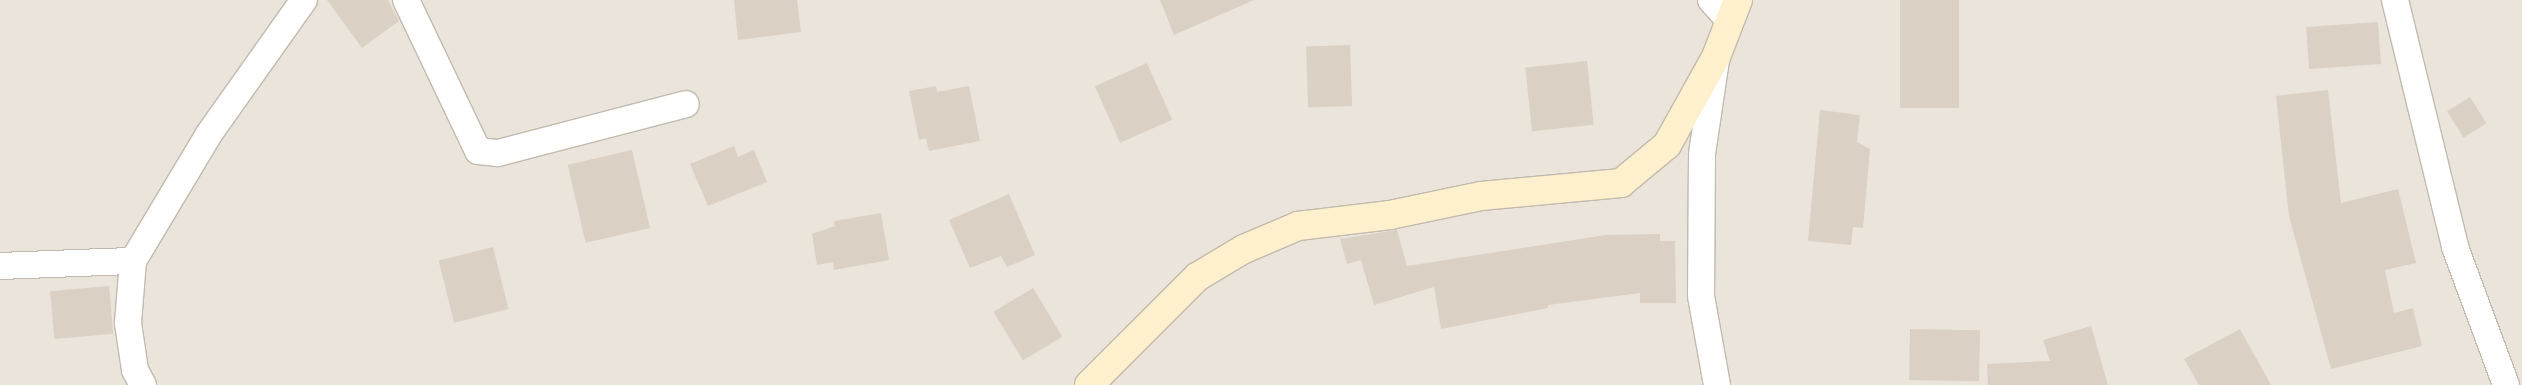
<!DOCTYPE html>
<html>
<head>
<meta charset="utf-8">
<style>
	body { margin:0 }
	#map { position:relative; width:2522px; height:385px; overflow:hidden; background:#f6f2ec; font-family:Helvetica,sans-serif }
	div>[style] { position:absolute }
	.residential>* { inset:0; background:#eae4da; transform-origin:0 0 }
	.building>* { inset:0; background:#dbd0c4; transform-origin:0 0 }
	.roads { filter:drop-shadow(1px 0 #c2baae) drop-shadow(-1px 0 #c2baae) drop-shadow(0 1px #c2baae) drop-shadow(0 -1px #c2baae) }
	.street>* { height:26px; margin:-13px; padding:0 13px; transform-origin:13px; border-radius:13px; background:#fff }
	.secondary>* { height:28px; margin:-14px; padding:0 14px; transform-origin:14px; border-radius:14px; background:#fff0cd }
	span { translate:-50% -50%; white-space:nowrap; text-align:center; line-height:1.15; -webkit-text-stroke:4px #fff; paint-order:stroke }
</style>
</head>
<body>
<div id="map">
	<div class="residential">
		<i style="left:0;top:0;width:2522px;height:385px"></i>
	</div>
	<div class="building">
		<i style="clip-path:polygon(327px 0,388px 0,399px 21px,362px 48px)"></i>
		<i style="clip-path:polygon(734px 0,797px 0,801px 32px,738px 40px)"></i>
		<i style="clip-path:polygon(1160px 0,1254px 0,1174px 35px)"></i>
		<i style="left:1900px;top:0;width:59px;height:108px"></i>
		<i style="left:2378px;top:22px;width:42px;height:72px;rotate:86deg"></i>
		<i style="left:1350px;top:45px;width:61px;height:44px;rotate:88deg"></i>
		<i style="left:1587px;top:61px;width:64px;height:62px;rotate:84deg"></i>
		<i style="left:1147px;top:63px;width:62px;height:57px;rotate:66deg"></i>
		<i style="clip-path:polygon(936px 86px,937px 92px,969px 86px,980px 141px,929px 151px,926px 138px,919px 140px,909px 91px)"></i>
		<i style="clip-path:polygon(2328px 90px,2341px 203px,2398px 189px,2416px 263px,2385px 270px,2394px 313px,2413px 308px,2422px 346px,2331px 369px,2289px 216px,2276px 96px)"></i>
		<i style="left:2470px;top:97px;width:31px;height:27px;rotate:58deg"></i>
		<i style="clip-path:polygon(1820px 110px,1860px 115px,1857px 142px,1870px 149px,1863px 228px,1853px 227px,1851px 245px,1808px 241px)"></i>
		<i style="clip-path:polygon(734px 146px,738px 157px,754px 150px,767px 182px,708px 206px,690px 164px)"></i>
		<i style="left:632px;top:150px;width:80px;height:66px;rotate:77deg"></i>
		<i style="clip-path:polygon(1009px 194px,1035px 255px,1007px 267px,1001px 256px,970px 268px,949px 220px)"></i>
		<i style="clip-path:polygon(881px 213px,889px 260px,834px 270px,833px 262px,817px 265px,812px 234px,835px 226px,834px 221px)"></i>
		<i style="clip-path:polygon(1397px 230px,1407px 266px,1606px 235px,1660px 234px,1660px 241px,1675px 241px,1676px 303px,1640px 303px,1640px 293px,1548px 305px,1548px 308px,1441px 329px,1434px 287px,1374px 305px,1361px 260px,1347px 264px,1340px 239px)"></i>
		<i style="left:493px;top:247px;width:64px;height:56px;rotate:76deg"></i>
		<i style="left:109px;top:286px;width:48px;height:59px;rotate:85deg"></i>
		<i style="left:1033px;top:288px;width:57px;height:46px;rotate:59deg"></i>
		<i style="clip-path:polygon(2091px 326px,2108px 385px,1988px 385px,1987px 364px,2050px 361px,2043px 340px)"></i>
		<i style="left:1910px;top:329px;width:70px;height:51px;rotate:1deg"></i>
		<i style="clip-path:polygon(2240px 329px,2271px 385px,2199px 385px,2184px 359px)"></i>
	</div>
	<div class="roads">
		<div class="street">
			<i style="left:406px;top:0;width:167px;rotate:64.5deg"></i>
			<i style="left:478px;top:151px;width:20px;rotate:6deg"></i>
			<i style="left:498px;top:153px;width:194px;rotate:-14.6deg"></i>
			<i style="left:1711px;top:0;width:27px;rotate:48deg"></i>
			<i style="left:2395px;top:0;width:254px;rotate:76.3deg"></i>
			<i style="left:2455px;top:247px;width:147px;rotate:69.7deg"></i>
			<i style="left:1716px;top:60px;width:95px;rotate:98.5deg"></i>
			<i style="left:1702px;top:154px;width:142px;rotate:90.4deg"></i>
			<i style="left:1701px;top:296px;width:90px;rotate:79.8deg"></i>
			<i style="left:0;top:266px;width:133px;rotate:-2.2deg"></i>
			<i style="left:143px;top:385px;width:17px;rotate:-118deg"></i>
			<i style="left:135px;top:370px;width:48px;rotate:-98.5deg"></i>
			<i style="left:128px;top:323px;width:62px;rotate:-85.4deg"></i>
			<i style="left:133px;top:261px;width:148px;rotate:-59.1deg"></i>
			<i style="left:209px;top:134px;width:164px;rotate:-54.7deg"></i>
		</div>
		<div class="secondary">
			<i style="left:1089px;top:385px;width:153px;rotate:-45deg"></i>
			<i style="left:1197px;top:277px;width:55px;rotate:-30.8deg"></i>
			<i style="left:1244px;top:249px;width:59px;rotate:-23.1deg"></i>
			<i style="left:1298px;top:226px;width:93px;rotate:-6.8deg"></i>
			<i style="left:1390px;top:215px;width:93px;rotate:-11.8deg"></i>
			<i style="left:1481px;top:196px;width:141px;rotate:-5.3deg"></i>
			<i style="left:1621px;top:183px;width:60px;rotate:-39.6deg"></i>
			<i style="left:1667px;top:145px;width:101px;rotate:-60.9deg"></i>
			<i style="left:1716px;top:57px;width:61px;rotate:-68.9deg"></i>
		</div>
	</div>
</div>
</body>
</html>
